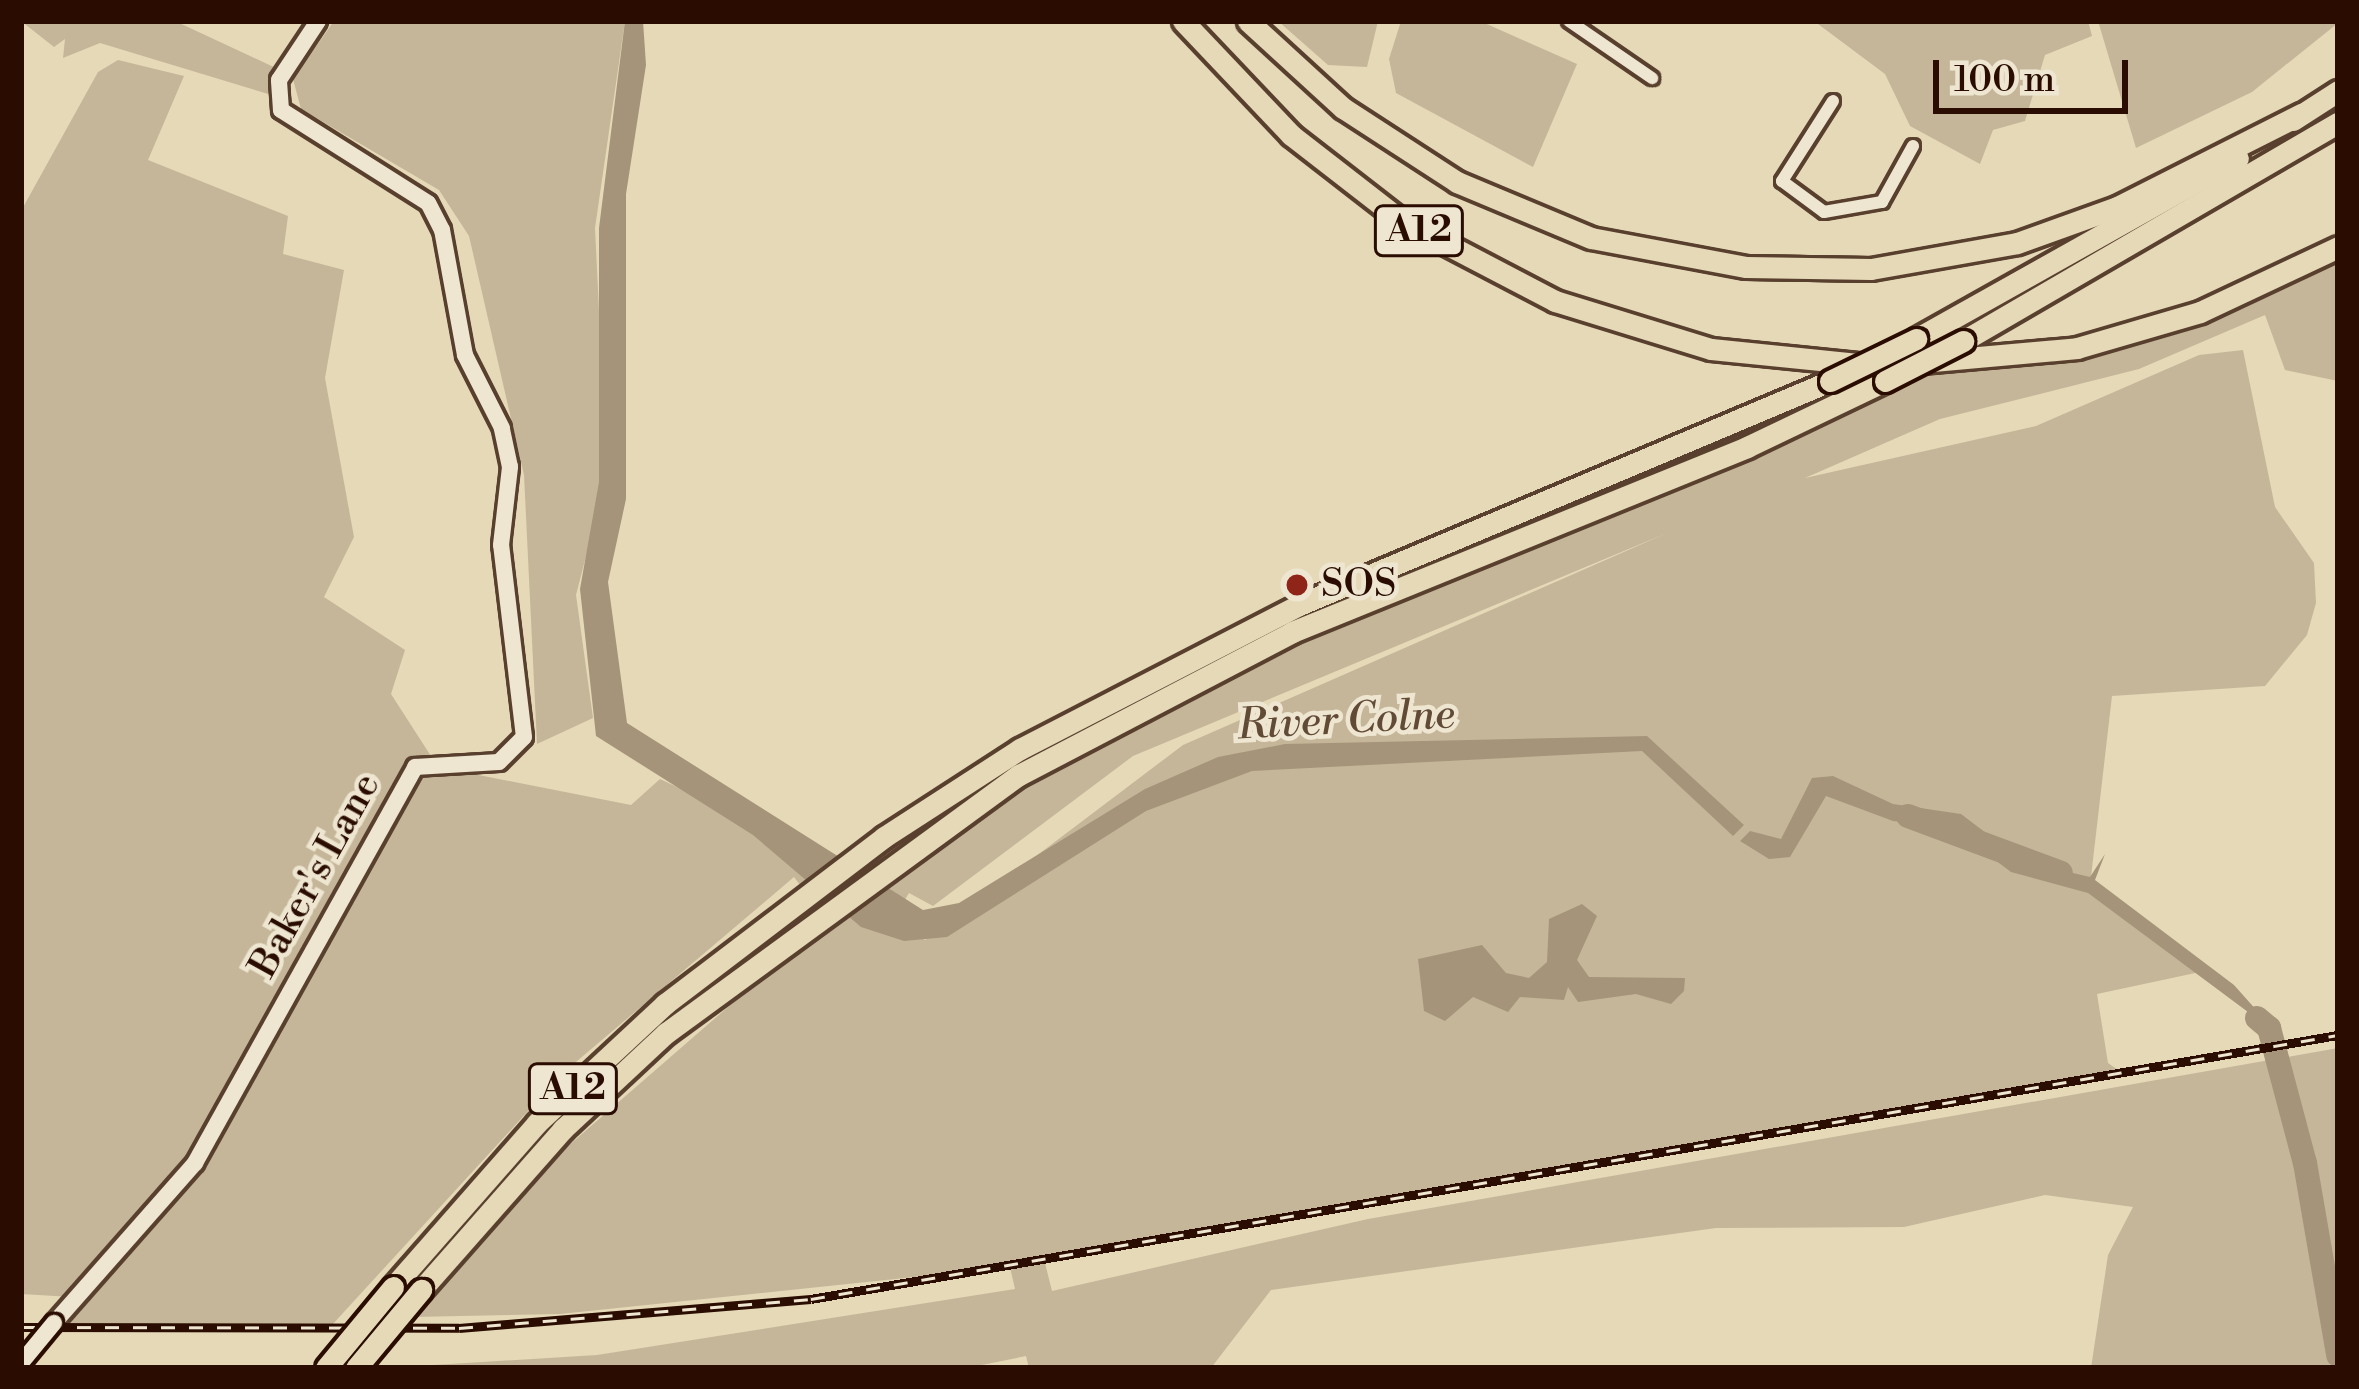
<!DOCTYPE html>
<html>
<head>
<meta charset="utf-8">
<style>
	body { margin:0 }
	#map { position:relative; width:2359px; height:1389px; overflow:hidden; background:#e5d9b8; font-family:"Libre Bodoni",serif }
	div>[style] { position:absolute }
	.green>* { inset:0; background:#c5b699 }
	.water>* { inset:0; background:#a59479 }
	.river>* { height:24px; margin:-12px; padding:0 12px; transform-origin:12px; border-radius:12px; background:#a59479 }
	.roads { filter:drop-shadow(3px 0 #59402e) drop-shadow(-3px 0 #59402e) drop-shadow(0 3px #59402e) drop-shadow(0 -3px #59402e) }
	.street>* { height:12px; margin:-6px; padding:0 6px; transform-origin:6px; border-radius:6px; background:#eee6d1 }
	.secondary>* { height:16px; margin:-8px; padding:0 8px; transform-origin:8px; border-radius:8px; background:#eee6d1 }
	.highway>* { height:21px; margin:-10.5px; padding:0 10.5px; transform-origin:10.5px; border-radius:10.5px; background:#e5d9b8 }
	.rail>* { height:9px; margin-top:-4.5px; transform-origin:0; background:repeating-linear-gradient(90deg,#eee6d1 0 14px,#2a0d00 0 28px); box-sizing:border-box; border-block:3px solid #2a0d00 }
	.bridges { filter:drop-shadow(3px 0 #2a0d00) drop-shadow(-3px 0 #2a0d00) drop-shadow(0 3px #2a0d00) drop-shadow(0 -3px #2a0d00) }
	.secondary-bridge>* { height:16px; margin:-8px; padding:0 8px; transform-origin:8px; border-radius:8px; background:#eee6d1 }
	.highway-bridge>* { height:21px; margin:-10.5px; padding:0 10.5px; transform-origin:10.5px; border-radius:10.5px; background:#e5d9b8 }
	.dots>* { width:33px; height:33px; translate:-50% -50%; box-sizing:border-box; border:6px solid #eee6d1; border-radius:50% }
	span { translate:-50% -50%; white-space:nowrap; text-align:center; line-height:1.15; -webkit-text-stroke:9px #eee6d1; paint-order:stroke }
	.shield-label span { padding:3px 9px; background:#eee6d1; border:3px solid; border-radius:9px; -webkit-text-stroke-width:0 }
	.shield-label { font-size:36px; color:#2a0d00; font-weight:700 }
	.poi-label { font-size:39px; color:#2a0d00 }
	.left { translate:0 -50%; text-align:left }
	.street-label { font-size:39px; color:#2a0d00 }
	.water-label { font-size:42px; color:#614a36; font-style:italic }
	.frame { position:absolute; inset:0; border:24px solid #2a0d00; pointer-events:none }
	.scale { position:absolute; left:1933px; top:60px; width:195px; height:54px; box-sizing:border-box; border:6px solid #2a0d00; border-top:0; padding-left:15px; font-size:36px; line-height:42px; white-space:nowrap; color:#2a0d00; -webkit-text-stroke:9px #eee6d1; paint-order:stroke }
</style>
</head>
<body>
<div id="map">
	<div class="green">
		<i style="clip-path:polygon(21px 21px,175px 21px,278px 69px,268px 94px,100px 43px,63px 58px,65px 39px,54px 47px)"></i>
		<i style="clip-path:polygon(334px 21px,625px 21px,595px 228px,607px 475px,576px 595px,593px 718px,537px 744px,524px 475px,469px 236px,439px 190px,301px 109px,293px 79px)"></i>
		<i style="clip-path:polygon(1278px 21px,1378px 21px,1367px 67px,1328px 65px)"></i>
		<i style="clip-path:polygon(1401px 21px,1480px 21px,1577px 64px,1533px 167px,1396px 93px,1389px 59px)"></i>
		<i style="clip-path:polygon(1814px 21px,2088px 21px,2092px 36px,2045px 55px,2025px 121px,1993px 130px,1980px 164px,1910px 126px,1885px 74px)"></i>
		<i style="clip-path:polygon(2098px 21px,2338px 21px,2338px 23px,2252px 92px,2136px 148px)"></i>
		<i style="clip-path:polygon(118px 60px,184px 76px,148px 160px,288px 216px,283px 254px,344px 270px,325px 378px,354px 537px,324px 597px,405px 650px,391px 694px,438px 767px,631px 805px,660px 779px,775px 833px,925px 940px,1183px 745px,1667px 533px,1133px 756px,933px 906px,909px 893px,903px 903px,877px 883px,1108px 734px,1332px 623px,1641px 502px,1926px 371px,2110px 342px,2338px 249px,2338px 381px,2285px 370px,2265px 315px,2139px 369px,1940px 419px,1805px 478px,2036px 426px,2199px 355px,2243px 350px,2275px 507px,2314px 563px,2316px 603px,2307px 635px,2265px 686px,2112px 696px,2091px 877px,2200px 972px,2097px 994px,2108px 1063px,2118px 1070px,1044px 1259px,1052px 1291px,1368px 1219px,2338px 1048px,2338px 1368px,2091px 1368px,2108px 1255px,2133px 1207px,2045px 1195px,1904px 1227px,1716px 1228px,1271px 1290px,1211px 1368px,1029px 1368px,1026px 1356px,967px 1368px,385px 1368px,597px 1355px,1015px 1289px,1010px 1267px,560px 1314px,412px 1317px,545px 1166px,827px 921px,794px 877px,563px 1073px,332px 1325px,69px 1324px,89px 1298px,21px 1294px,21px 211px,98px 72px)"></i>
	</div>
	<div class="water">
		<i style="clip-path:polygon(625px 21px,643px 21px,646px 65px,626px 194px,626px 499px,608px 582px,627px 723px,923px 910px,959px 903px,1145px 789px,1218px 757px,1285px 744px,1647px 736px,1744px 825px,1733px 836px,1642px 751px,1252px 771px,1146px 811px,947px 937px,904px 941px,861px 927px,753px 835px,596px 736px,580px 589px,599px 482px,599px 228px)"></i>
		<i style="clip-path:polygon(1833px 776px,1893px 804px,1961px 814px,2019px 858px,2056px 869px,2090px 877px,2105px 854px,2095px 880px,2234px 985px,2283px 1040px,2269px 1043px,2248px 1012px,2088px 893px,2011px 872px,1954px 829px,1893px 821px,1826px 796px,1790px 857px,1769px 859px,1740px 841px,1750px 831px,1781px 839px,1812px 778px)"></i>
		<i style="clip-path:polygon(1582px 904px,1597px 916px,1577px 960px,1589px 977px,1685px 978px,1684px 991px,1671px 1004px,1636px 994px,1578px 1002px,1568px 987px,1564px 1000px,1520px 997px,1508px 1012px,1473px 997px,1445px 1021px,1424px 1011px,1418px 959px,1482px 945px,1506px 973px,1529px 978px,1547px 962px,1549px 919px)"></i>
	</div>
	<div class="river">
		<i style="left:1908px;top:816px;width:163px;rotate:20.4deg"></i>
		<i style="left:2257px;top:1018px;width:16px;rotate:40deg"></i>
		<i style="left:2269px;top:1028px;width:140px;rotate:75.1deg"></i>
		<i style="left:2305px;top:1163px;width:195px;rotate:80.2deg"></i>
	</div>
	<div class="roads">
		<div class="street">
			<i style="left:1569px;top:21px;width:101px;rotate:34.5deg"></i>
			<i style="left:1833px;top:101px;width:95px;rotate:122.5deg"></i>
			<i style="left:1782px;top:181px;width:52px;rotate:36.4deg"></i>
			<i style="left:1824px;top:212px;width:59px;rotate:-9.8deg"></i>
			<i style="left:1882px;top:202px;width:64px;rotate:-61deg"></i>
		</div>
		<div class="secondary">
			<i style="left:54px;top:1323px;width:213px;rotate:-48.6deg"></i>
			<i style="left:195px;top:1163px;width:453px;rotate:-60.9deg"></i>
			<i style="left:415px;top:767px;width:84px;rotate:-3.4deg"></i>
			<i style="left:499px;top:762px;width:35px;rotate:-45deg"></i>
			<i style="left:524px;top:737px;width:193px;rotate:-96.8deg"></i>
			<i style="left:501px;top:545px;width:79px;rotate:-83.4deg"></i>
			<i style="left:510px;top:467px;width:40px;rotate:-102deg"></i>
			<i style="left:502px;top:428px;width:82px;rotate:-116.9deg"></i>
			<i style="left:465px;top:355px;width:127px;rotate:-100.4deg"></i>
			<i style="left:442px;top:230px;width:30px;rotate:-117deg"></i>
			<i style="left:428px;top:203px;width:174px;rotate:-147.7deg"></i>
			<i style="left:281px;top:110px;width:30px;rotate:-94deg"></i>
			<i style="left:279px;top:80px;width:71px;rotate:-56.5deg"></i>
		</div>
		<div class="highway">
			<i style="left:1183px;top:21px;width:157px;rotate:46.5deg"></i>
			<i style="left:1291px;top:135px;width:140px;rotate:37.8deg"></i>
			<i style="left:1402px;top:221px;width:173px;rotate:27.6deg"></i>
			<i style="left:1555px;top:301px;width:163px;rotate:17.1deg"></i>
			<i style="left:1711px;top:349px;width:167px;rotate:5.8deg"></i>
			<i style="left:1877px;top:366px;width:201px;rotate:-5.1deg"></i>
			<i style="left:2077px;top:348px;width:128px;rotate:-16.3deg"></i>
			<i style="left:2200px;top:312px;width:153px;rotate:-25.2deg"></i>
			<i style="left:1248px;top:21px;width:129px;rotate:42.5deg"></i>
			<i style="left:1343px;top:108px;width:136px;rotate:33deg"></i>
			<i style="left:1457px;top:182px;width:145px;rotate:22.7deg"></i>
			<i style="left:1591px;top:238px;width:158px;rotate:10.6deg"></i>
			<i style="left:1746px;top:267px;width:125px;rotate:0.9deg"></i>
			<i style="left:1871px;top:269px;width:148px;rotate:-10.1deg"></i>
			<i style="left:2017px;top:243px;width:106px;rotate:-19.8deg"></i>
			<i style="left:2117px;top:207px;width:206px;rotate:-26.8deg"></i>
			<i style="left:2293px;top:120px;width:54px;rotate:-32.8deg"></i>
			<i style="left:1916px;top:339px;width:369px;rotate:-29.3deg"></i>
			<i style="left:1963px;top:341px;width:434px;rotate:-30.2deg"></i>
			<i style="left:393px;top:1287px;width:218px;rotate:-48.7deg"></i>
			<i style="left:537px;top:1123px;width:175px;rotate:-42.9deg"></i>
			<i style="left:665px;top:1004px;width:275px;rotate:-37.3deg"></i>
			<i style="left:884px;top:837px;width:162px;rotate:-32.9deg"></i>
			<i style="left:1020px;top:749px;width:314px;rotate:-27.3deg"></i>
			<i style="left:1299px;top:605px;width:576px;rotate:-22.87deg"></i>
			<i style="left:421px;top:1290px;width:215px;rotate:-48.6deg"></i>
			<i style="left:563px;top:1129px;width:141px;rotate:-43deg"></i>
			<i style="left:666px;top:1033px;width:437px;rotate:-36.2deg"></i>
			<i style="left:1019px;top:775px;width:308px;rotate:-27.6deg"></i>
			<i style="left:1292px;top:632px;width:491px;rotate:-22.1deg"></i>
			<i style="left:1747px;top:447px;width:153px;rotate:-25.6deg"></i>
		</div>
	</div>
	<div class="rail">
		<i style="left:21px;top:1327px;width:438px;rotate:0.1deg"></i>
		<i style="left:459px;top:1328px;width:353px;rotate:-4.7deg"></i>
		<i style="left:811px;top:1299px;width:1550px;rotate:-9.81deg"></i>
	</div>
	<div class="bridges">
		<div class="secondary-bridge">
			<i style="left:21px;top:1363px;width:52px;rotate:-50.5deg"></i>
		</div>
		<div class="highway-bridge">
			<i style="left:1830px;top:381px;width:96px;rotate:-26deg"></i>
			<i style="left:1885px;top:381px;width:88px;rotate:-27.1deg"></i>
			<i style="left:326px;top:1368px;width:105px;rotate:-50.4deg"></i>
			<i style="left:356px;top:1368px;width:102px;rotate:-50.2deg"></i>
		</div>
	</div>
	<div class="dots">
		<i style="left:1297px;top:585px;background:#8f2418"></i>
	</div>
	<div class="shield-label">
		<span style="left:1419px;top:231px">A12</span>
		<span style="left:573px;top:1089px">A12</span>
	</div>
	<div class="poi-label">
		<span class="left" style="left:1321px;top:585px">SOS</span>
	</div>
	<div class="street-label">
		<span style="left:316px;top:876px;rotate:-61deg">Baker's Lane</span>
	</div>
	<div class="water-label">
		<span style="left:1346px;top:721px;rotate:-3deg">River Colne</span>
	</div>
	<div class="frame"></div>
	<div class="scale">100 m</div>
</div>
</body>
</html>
